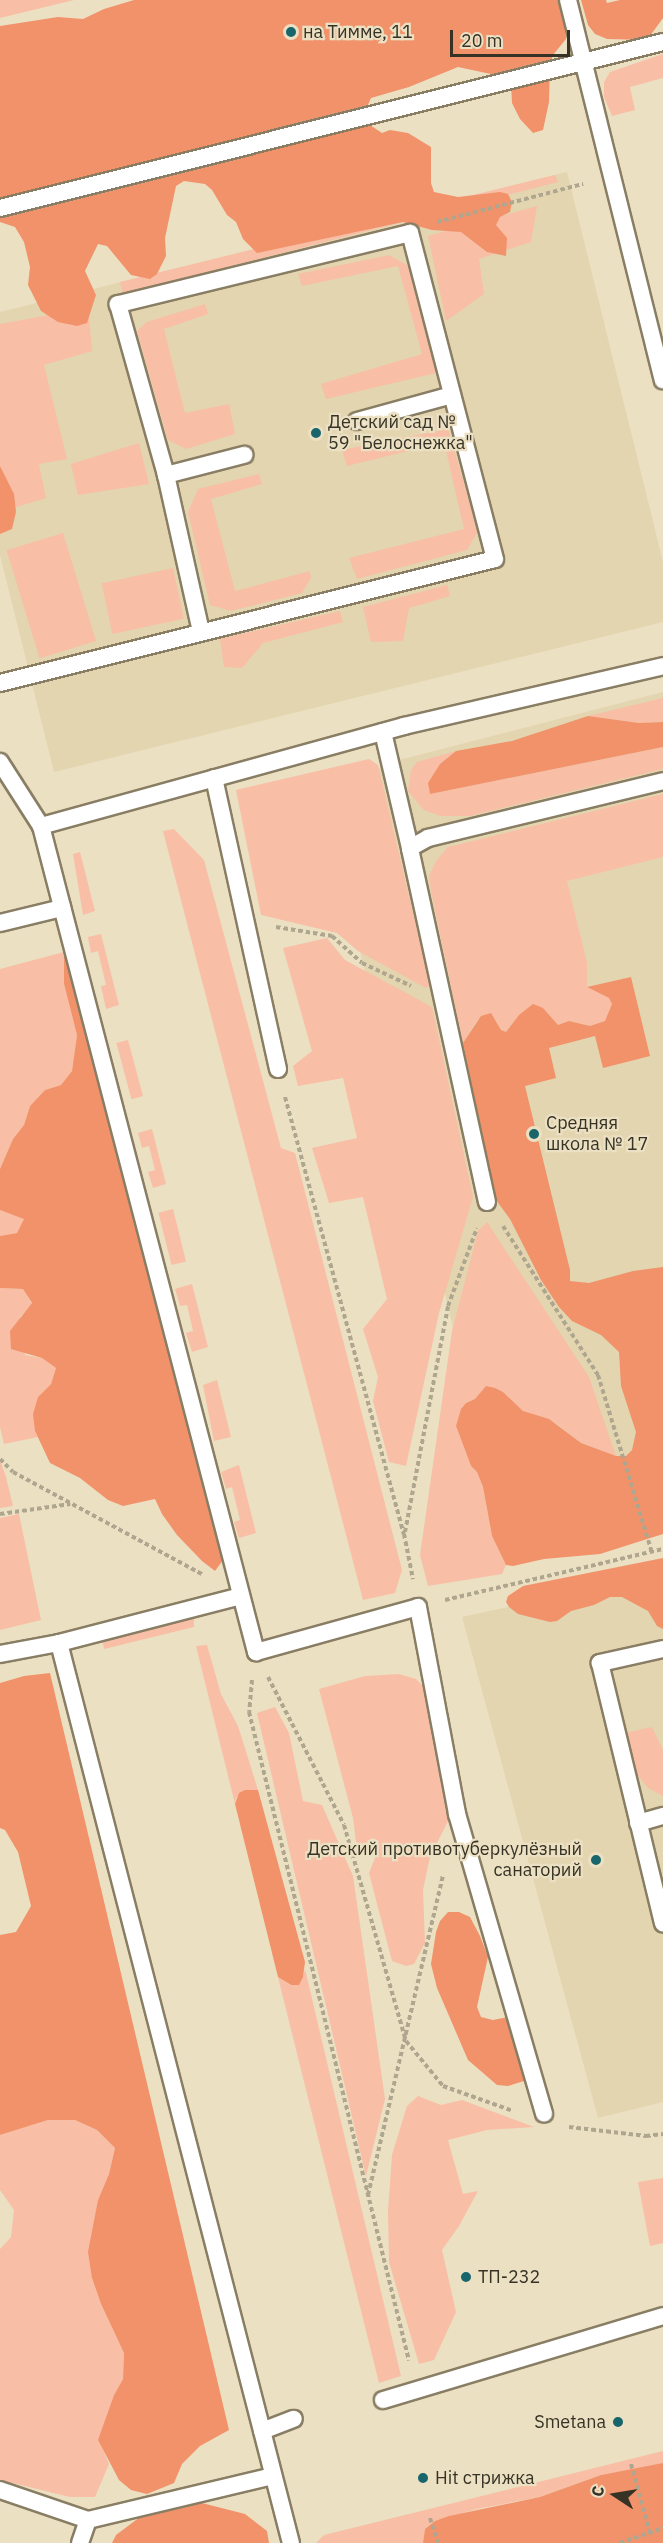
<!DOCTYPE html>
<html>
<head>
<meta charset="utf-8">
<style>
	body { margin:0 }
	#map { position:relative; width:663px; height:2543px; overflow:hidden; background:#ece0c3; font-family:"IBM Plex Sans",sans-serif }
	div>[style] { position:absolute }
	.built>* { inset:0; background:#e3d5b0 }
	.green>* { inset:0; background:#f8bea6; transform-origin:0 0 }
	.forest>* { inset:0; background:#f1926a }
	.path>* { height:4px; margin-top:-2px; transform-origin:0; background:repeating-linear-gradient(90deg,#afa68f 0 4.5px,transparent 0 7.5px) }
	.roads { filter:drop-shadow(2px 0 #897e64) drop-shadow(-2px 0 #897e64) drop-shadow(0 2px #897e64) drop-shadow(0 -2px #897e64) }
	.service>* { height:16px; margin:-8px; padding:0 8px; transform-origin:8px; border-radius:8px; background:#fff }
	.dots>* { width:16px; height:16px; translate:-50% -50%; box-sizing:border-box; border:3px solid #ece0c3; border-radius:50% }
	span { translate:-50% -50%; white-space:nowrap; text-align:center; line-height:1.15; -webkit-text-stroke:4.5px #ece0c3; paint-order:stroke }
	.poi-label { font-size:18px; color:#363226 }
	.left { translate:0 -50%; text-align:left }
	.right { translate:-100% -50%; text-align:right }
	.north { position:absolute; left:585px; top:2465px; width:60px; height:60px; -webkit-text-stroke:4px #ece0c3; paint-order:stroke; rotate:282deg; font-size:16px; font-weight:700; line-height:24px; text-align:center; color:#363226 }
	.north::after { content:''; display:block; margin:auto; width:21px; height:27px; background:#363226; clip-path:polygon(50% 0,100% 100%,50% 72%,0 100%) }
	.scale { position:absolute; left:450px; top:30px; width:120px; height:27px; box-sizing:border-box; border:3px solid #363226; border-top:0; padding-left:8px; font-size:18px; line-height:21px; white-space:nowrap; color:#363226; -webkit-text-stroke:4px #ece0c3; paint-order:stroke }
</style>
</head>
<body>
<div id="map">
	<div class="built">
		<i style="clip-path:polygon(567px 172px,663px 562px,663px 622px,54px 772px,0 555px,0 312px)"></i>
		<i style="clip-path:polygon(663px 692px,663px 1520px,507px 1560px,448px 1306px,359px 947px,371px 772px,391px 762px)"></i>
		<i style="clip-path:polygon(663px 1573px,663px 2102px,598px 2118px,462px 1617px)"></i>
	</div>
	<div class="green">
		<i style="clip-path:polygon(0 0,74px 0,0 18px)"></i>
		<i style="clip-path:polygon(663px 54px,663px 78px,630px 87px,635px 110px,612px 116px,604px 97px,604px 82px,610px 72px)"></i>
		<i style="clip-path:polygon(555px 175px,558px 182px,123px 294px,120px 282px)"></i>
		<i style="clip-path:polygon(537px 206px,531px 242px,479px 259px,484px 294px,446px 321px,428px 236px)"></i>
		<i style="clip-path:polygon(389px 255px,409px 266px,436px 373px,326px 399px,321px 384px,422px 354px,398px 266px,302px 286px,298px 274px)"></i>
		<i style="clip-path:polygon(205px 304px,208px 314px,164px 329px,185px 413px,229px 404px,235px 434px,186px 449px,168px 440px,137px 331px,147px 322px)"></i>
		<i style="clip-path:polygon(88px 308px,92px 351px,44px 365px,67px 459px,39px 464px,46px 498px,0 512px,0 324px)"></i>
		<i style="clip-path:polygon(448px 429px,478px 531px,467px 550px,357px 579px,349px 558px,464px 529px,444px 442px,347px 466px,342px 450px)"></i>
		<i style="clip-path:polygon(139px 443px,149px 484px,78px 495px,71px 464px)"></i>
		<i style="clip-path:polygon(259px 474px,262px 484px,211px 499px,235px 591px,310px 571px,311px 578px,302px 593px,231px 611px,210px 605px,188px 512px,198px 489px)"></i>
		<i style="left:63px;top:533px;width:113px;height:59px;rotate:73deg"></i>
		<i style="left:173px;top:568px;width:52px;height:73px;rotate:78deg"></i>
		<i style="clip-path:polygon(447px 585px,450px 596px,409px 608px,403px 641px,371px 642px,363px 607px)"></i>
		<i style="clip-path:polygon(340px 611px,343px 622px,263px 643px,242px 668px,224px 667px,220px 639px)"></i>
		<i style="clip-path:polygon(663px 698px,663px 722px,639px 723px,588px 716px)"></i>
		<i style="clip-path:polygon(663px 747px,663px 769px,470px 816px,441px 816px,424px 810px,408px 791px,411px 770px,417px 762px,456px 751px,440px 764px,430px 794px)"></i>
		<i style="clip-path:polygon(369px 759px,378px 765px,430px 985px,426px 988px,358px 951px,337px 933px,261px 915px,236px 790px)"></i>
		<i style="clip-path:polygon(663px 794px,663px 857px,567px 881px,587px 963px,587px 987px,609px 998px,612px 1004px,605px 1021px,590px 1026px,570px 1021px,558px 1025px,543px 1008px,519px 1015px,506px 1032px,501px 1030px,495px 1019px,477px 1020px,463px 1043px,431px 891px,429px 876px,436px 861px,448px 847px)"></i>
		<i style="clip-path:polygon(174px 829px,204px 860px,281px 1148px,295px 1153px,402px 1570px,395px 1593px,363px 1600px,163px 831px)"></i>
		<i style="clip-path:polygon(80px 852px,95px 911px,83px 915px,73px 854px)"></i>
		<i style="clip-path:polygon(101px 934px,119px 1005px,106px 1009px,101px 986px,106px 985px,98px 951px,91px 953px,88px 937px)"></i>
		<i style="clip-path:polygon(327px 938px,345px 960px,432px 1007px,473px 1197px,439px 1313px,406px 1466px,389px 1462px,373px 1401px,378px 1377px,363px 1329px,387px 1299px,363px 1197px,329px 1203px,312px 1148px,357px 1138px,343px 1078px,298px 1086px,293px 1066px,312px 1051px,283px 948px)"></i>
		<i style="clip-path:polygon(64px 952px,64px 984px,77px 1035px,72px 1071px,61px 1085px,45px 1090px,30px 1106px,24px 1125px,13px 1139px,0 1169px,0 969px)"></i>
		<i style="left:128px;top:1040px;width:58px;height:12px;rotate:75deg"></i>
		<i style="clip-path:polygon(152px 1129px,166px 1184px,153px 1188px,148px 1172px,155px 1170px,149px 1146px,142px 1148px,138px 1133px)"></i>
		<i style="left:173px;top:1209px;width:54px;height:15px;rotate:76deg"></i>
		<i style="clip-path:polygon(0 1210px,25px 1218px,17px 1233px,0 1236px)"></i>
		<i style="clip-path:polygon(487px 1222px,589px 1377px,616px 1456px,581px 1443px,557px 1424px,523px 1411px,503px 1392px,486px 1386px,475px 1399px,466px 1403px,456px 1426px,471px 1466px,477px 1472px,483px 1487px,492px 1536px,506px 1565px,502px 1574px,428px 1586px,420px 1555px,452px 1331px,478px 1231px)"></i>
		<i style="clip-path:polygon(192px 1284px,208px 1347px,192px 1352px,186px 1333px,193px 1331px,187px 1305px,180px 1306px,175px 1289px)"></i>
		<i style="clip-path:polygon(0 1288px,23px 1289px,32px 1304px,20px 1317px,25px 1355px,42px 1358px,56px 1368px,51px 1384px,38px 1397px,35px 1431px,38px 1437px,4px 1444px,0 1427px)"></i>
		<i style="clip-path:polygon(217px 1380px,231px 1437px,214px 1441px,203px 1385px)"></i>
		<i style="clip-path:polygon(0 1460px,6px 1477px,13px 1506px,0 1508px)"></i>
		<i style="clip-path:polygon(239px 1465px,256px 1533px,239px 1538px,234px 1522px,240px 1520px,232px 1487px,226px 1489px,221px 1472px)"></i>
		<i style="clip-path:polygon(19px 1514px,41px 1620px,0 1630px,0 1518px)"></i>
		<i style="clip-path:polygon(194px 1614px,194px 1627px,104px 1649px,102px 1638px)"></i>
		<i style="clip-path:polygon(207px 1645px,221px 1694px,238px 1726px,258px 1790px,252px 1790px,236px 1798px,235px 1804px,196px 1646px)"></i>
		<i style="clip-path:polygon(399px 1674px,416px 1679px,424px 1687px,450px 1817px,430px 1857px,423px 1890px,425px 1943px,414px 1964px,406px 1966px,392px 1961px,369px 1873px,376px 1855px,356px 1842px,353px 1818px,319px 1689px,365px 1676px)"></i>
		<i style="clip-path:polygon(275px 1707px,289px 1733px,303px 1801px,322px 1805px,353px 1876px,385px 2099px,366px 2176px,257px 1713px)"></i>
		<i style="clip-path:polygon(652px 1727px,663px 1750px,663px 1796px,648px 1788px,636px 1773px,625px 1733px)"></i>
		<i style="clip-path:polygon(305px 1969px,401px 2376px,379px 2383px,278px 1977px,290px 1985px,303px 1977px)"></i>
		<i style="clip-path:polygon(418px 2096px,441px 2105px,462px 2100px,534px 2127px,487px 2130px,448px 2140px,463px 2194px,478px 2191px,459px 2226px,442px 2250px,456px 2312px,434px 2360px,419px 2364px,389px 2262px,388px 2211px,392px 2155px,407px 2106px)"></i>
		<i style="clip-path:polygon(48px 2120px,75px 2120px,97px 2130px,115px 2148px,109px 2174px,98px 2200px,92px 2278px,101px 2304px,124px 2353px,123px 2379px,114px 2395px,99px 2440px,109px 2464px,95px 2497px,70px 2497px,0 2480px,0 2249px,11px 2237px,14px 2210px,0 2190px,0 2135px)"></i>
		<i style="clip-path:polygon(663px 2178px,663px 2243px,650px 2246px,638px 2182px)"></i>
		<i style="clip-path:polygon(663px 2451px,663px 2463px,661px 2464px,601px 2475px,540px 2497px,477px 2509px,435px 2521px,425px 2529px,423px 2543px,316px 2543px,324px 2535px)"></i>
	</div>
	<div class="forest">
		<i style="clip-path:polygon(134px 0,558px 0,566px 30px,566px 39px,553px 55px,550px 65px,549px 102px,543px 130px,533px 133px,520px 119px,512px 103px,511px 84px,505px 77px,458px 67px,409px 87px,371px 98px,363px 116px,367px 123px,382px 133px,390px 130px,408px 133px,431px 147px,431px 183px,434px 192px,458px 197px,500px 192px,508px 194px,512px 202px,510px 212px,500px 217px,496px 225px,507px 238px,506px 256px,487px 252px,461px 232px,432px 230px,403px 222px,257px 253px,243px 239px,236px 222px,227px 215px,212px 190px,205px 184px,184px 181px,176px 186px,165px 238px,166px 256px,157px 274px,150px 279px,131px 275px,107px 246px,98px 244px,85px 271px,96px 295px,87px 323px,77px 326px,58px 322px,41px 311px,28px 285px,30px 267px,24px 242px,15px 227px,0 222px,0 26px,58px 17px,83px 19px,104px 9px)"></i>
		<i style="clip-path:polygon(581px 0,606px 0,607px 3px,620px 0,663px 0,663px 18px,647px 40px,607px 39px,595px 34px,588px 25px)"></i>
		<i style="clip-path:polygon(0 466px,14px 494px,16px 512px,12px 529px,0 534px)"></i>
		<i style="clip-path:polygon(588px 716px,639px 723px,663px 722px,663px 747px,430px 794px,428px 783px,440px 764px,456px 751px,512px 741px)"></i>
		<i style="clip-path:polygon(64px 952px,223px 1560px,215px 1571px,202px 1561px,177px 1535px,162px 1514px,155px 1499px,123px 1506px,108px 1500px,80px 1478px,50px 1463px,35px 1431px,33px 1414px,38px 1397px,51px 1384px,56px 1368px,42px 1358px,11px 1349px,10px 1331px,32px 1303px,23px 1289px,0 1288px,0 1236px,17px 1233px,24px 1219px,0 1210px,0 1169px,13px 1139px,24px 1125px,30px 1106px,45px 1090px,61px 1085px,72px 1071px,77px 1035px,64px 984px)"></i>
		<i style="clip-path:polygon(631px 977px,650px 1056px,603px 1068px,595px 1036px,549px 1048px,556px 1078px,525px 1086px,570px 1270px,570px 1281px,589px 1283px,633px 1271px,663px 1267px,663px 1534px,600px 1554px,544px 1559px,513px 1566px,506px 1565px,492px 1536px,483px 1487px,477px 1472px,471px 1466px,456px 1426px,461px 1409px,466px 1403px,475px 1399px,486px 1386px,495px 1388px,503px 1392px,523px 1411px,549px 1419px,581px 1443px,616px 1456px,626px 1456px,632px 1450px,636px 1432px,621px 1386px,619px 1352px,601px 1335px,572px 1321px,559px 1307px,541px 1280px,510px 1219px,496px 1200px,463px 1043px,481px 1016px,491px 1013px,501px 1030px,506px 1032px,519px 1015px,533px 1004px,543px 1008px,558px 1025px,569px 1021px,590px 1026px,605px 1021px,612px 1004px,609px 998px,587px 987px)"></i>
		<i style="clip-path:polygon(663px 1558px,663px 1629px,657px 1626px,648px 1611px,622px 1597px,610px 1597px,594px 1605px,571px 1611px,557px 1621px,550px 1622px,518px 1614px,509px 1607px,506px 1602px,508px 1596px,523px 1586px)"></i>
		<i style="clip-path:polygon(50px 1673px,229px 2430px,200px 2446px,182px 2464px,174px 2483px,147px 2494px,131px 2490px,119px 2480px,98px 2440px,114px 2395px,123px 2379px,124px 2353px,101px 2304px,92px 2278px,88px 2252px,98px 2200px,109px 2174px,115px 2148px,97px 2130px,75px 2120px,48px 2120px,0 2135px,0 1935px,16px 1932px,31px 1906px,18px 1852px,5px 1830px,0 1828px,0 1683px,24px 1676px)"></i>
		<i style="clip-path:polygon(245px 1790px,258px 1790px,305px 1962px,303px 1977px,299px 1985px,291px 1985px,278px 1977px,235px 1804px,239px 1793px)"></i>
		<i style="clip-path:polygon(448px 1912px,459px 1912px,470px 1917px,480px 1936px,488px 1957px,477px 2007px,481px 2017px,493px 2020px,508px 2017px,524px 2081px,508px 2086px,497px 2085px,468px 2060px,437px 1988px,431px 1964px,436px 1932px,440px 1921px)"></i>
		<i style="clip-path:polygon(663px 2463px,663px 2543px,423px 2543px,425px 2529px,435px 2521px,449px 2516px,540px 2497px,601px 2475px)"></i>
		<i style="clip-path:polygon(194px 2501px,245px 2514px,267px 2531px,269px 2543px,112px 2543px,116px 2535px,140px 2517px)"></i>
	</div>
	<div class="path">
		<i style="left:437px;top:222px;width:151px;rotate:-14.6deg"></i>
		<i style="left:276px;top:927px;width:57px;rotate:9.1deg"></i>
		<i style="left:332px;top:936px;width:40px;rotate:42deg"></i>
		<i style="left:362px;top:963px;width:54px;rotate:25.1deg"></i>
		<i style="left:285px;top:1097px;width:453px;rotate:74.8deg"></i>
		<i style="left:404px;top:1534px;width:46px;rotate:78.7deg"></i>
		<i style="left:503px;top:1226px;width:177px;rotate:57.5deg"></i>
		<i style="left:598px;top:1375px;width:186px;rotate:73.1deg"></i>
		<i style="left:0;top:1459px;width:18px;rotate:45deg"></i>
		<i style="left:13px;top:1472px;width:215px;rotate:28.4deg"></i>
		<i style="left:0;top:1514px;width:71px;rotate:-8.1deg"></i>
		<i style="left:405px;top:1532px;width:230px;rotate:-79.2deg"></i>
		<i style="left:448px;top:1306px;width:83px;rotate:-69.6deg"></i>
		<i style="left:445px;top:1600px;width:224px;rotate:-13.2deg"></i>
		<i style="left:268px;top:1677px;width:166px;rotate:62.8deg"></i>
		<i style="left:344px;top:1825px;width:225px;rotate:74deg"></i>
		<i style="left:406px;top:2041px;width:58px;rotate:50.6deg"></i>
		<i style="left:443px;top:2086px;width:74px;rotate:19.7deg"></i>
		<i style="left:252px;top:1680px;width:32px;rotate:95deg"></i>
		<i style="left:249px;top:1712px;width:668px;rotate:76.15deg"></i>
		<i style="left:569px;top:2127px;width:78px;rotate:6.7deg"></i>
		<i style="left:646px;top:2136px;width:17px;rotate:-7deg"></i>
		<i style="left:368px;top:2195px;width:329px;rotate:-76.8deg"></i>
		<i style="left:631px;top:2464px;width:72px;rotate:74.6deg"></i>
		<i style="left:430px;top:2518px;width:26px;rotate:72deg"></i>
		<i style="left:620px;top:2543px;width:46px;rotate:-19.2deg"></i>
	</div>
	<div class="roads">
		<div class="service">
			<i style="left:568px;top:0;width:392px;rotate:76deg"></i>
			<i style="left:0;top:208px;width:683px;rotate:-14.06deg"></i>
			<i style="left:357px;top:421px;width:98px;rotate:-15.3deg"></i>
			<i style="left:166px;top:475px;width:81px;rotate:-14.4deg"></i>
			<i style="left:0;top:683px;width:510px;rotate:-14.06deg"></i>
			<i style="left:495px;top:559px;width:337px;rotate:-104.6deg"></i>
			<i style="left:410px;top:233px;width:301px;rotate:166.3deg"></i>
			<i style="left:118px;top:304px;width:178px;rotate:74.3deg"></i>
			<i style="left:166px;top:475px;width:160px;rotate:77.4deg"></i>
			<i style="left:383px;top:732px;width:119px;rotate:76.9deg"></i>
			<i style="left:0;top:762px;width:76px;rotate:57.4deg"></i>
			<i style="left:41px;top:826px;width:854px;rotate:75.41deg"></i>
			<i style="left:256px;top:1652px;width:168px;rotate:-15.5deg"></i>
			<i style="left:418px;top:1607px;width:211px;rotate:79.3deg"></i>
			<i style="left:457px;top:1814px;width:312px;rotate:73.8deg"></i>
			<i style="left:214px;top:778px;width:298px;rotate:77.6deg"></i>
			<i style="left:41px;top:826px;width:377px;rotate:-15.4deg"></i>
			<i style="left:404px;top:726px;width:266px;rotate:-13deg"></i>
			<i style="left:0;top:923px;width:64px;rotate:-13.6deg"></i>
			<i style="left:487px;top:1202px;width:362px;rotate:-102.3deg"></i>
			<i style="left:410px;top:848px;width:21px;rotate:-29deg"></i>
			<i style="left:428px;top:838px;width:242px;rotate:-13.6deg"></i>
			<i style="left:241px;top:1596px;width:188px;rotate:165.5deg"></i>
			<i style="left:59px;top:1643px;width:929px;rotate:75.55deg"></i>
			<i style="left:663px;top:1649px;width:65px;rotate:167.5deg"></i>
			<i style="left:600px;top:1663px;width:268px;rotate:76.4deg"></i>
			<i style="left:0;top:1654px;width:60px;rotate:-10.6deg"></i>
			<i style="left:638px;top:1823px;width:26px;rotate:-16deg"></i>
			<i style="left:383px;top:2400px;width:292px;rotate:-16.7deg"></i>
			<i style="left:262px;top:2431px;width:34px;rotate:-21deg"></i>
			<i style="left:0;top:2490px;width:93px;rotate:18.8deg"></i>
			<i style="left:80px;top:2543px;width:24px;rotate:-71deg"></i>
			<i style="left:88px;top:2520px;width:190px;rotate:-13.4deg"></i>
		</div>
	</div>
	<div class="dots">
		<i style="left:291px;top:32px;background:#18656c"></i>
		<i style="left:316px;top:433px;background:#18656c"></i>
		<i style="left:534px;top:1134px;background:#18656c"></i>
		<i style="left:596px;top:1860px;background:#18656c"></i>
		<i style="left:466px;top:2277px;background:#18656c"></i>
		<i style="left:618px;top:2422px;background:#18656c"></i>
		<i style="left:423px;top:2478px;background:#18656c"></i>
	</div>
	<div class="poi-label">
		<span class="left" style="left:303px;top:32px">на Тимме, 11</span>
		<span class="left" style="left:328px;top:433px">Детский сад №<br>59 "Белоснежка"</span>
		<span class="left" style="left:546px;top:1134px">Средняя<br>школа № 17</span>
		<span class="right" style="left:582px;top:1860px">Детский противотуберкулёзный<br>санаторий</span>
		<span class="left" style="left:478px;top:2277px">ТП-232</span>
		<span class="right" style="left:606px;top:2422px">Smetana</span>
		<span class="left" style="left:435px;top:2478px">Hit стрижка</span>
	</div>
	<div class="north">С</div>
	<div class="scale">20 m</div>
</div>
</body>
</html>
